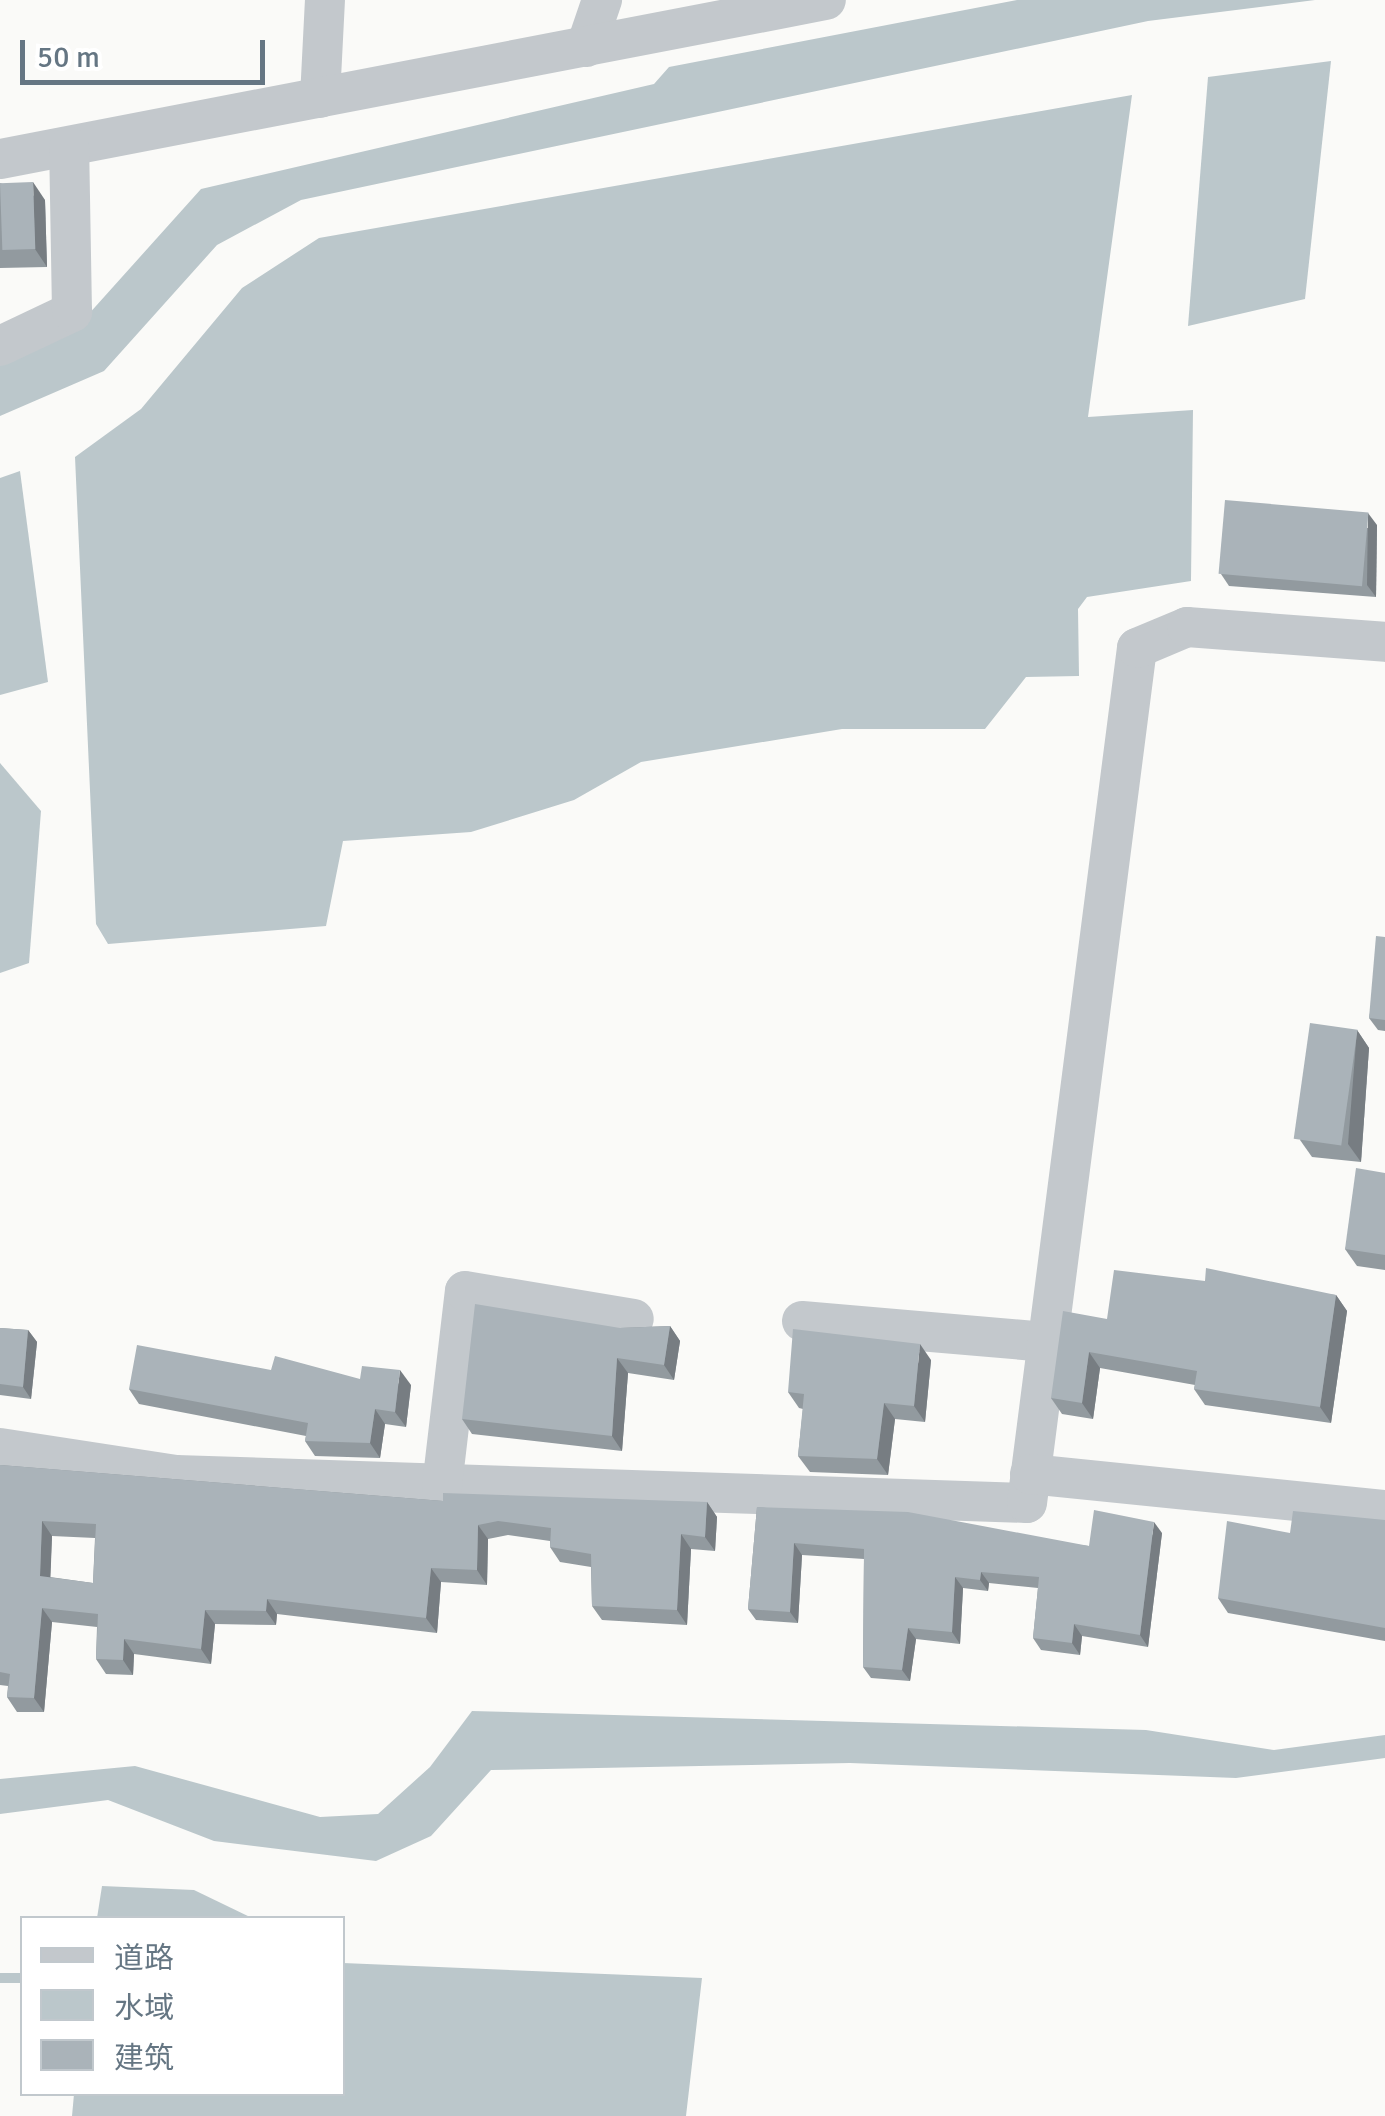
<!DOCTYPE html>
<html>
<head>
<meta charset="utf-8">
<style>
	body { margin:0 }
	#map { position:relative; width:1385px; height:2116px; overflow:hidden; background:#fafaf8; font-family:Signika,"Noto Sans SC",sans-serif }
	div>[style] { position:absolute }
	.water>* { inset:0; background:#bbc7cb }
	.stream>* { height:10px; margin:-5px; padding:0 5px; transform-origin:5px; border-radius:5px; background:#bbc7cb }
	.minor>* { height:40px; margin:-20px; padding:0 20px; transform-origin:20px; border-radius:20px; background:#c3c8cc }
	.wall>* { inset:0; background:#929a9f }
	.shaded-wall>* { inset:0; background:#777d82 }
	.building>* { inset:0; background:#aab3b9; transform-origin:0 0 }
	span { translate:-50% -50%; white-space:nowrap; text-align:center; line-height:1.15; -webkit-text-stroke:10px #fff; paint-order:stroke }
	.legend { position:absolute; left:20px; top:1916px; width:325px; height:180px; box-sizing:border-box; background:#fff; border:2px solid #c1c8cd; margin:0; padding:12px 18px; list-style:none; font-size:30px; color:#657683 }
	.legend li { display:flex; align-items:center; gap:20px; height:50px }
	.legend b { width:50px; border:2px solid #c1c8cd }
	.scale { position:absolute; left:20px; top:40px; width:245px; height:45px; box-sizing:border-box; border:5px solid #657683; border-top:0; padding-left:12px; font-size:30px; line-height:35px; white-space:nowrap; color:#657683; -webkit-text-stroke:8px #fff; paint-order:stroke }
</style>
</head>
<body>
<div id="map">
	<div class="water">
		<i style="clip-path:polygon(1017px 0,1315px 0,1148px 21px,301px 200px,217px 245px,104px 371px,0 416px,0 360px,78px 326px,201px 189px,654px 84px,669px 67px)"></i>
		<i style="clip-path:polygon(1331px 61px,1305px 299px,1188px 326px,1208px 77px)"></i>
		<i style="clip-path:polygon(1132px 95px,1088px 417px,1193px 410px,1191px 581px,1087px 597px,1078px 609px,1079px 676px,1026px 677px,985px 729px,842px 729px,641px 762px,574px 800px,471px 832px,343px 841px,326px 926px,108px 944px,96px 924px,75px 457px,141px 409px,242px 288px,319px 238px)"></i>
		<i style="clip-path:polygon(20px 471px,48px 682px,0 695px,0 478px)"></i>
		<i style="clip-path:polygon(0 763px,41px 811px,29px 963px,0 973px)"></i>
		<i style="clip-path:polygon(472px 1711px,1146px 1730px,1274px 1750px,1385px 1735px,1385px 1758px,1236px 1778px,850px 1763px,491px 1770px,431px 1836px,376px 1861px,214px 1841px,108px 1800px,0 1814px,0 1779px,135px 1766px,320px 1817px,378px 1814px,430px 1767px)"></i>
		<i style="clip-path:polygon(102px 1886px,194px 1890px,252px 1918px,97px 1918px)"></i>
		<i style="clip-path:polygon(343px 1963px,702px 1978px,686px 2116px,72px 2116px,74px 2094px,342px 2094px)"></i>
	</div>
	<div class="stream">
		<i style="left:0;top:1978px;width:22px"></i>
	</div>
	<div class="minor">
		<i style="left:586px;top:47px;width:50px;rotate:-71.2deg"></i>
		<i style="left:320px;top:98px;width:98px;rotate:-87.1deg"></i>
		<i style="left:0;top:159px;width:841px;rotate:-10.9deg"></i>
		<i style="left:0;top:346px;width:80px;rotate:-25.3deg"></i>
		<i style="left:72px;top:312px;width:165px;rotate:-91deg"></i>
		<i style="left:802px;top:1321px;width:247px;rotate:4.9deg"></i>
		<i style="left:0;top:1448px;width:178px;rotate:8.7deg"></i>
		<i style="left:176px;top:1475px;width:851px;rotate:1.88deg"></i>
		<i style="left:1027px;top:1503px;width:862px;rotate:-82.67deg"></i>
		<i style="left:1137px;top:648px;width:54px;rotate:-22.8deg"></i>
		<i style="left:1187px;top:627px;width:199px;rotate:4.3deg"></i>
		<i style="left:1030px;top:1474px;width:357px;rotate:5.8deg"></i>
		<i style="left:442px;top:1486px;width:196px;rotate:-83.3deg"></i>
		<i style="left:465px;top:1291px;width:171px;rotate:9.4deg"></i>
	</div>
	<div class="wall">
		<i style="clip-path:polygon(0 183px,45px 200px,47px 267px,0 268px)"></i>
		<i style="clip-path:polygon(1377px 525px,1376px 597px,1229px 586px,1221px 574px)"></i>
		<i style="clip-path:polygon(1385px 937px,1385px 1031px,1378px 1030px,1369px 1018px)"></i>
		<i style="clip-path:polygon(1357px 1030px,1369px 1048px,1361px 1162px,1312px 1157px,1300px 1140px)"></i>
		<i style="clip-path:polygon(1385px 1173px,1385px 1270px,1357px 1266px,1345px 1249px)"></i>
		<i style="clip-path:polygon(1205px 1281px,1336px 1295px,1347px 1311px,1331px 1423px,1205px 1405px,1194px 1389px,1195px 1385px,1100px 1368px,1093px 1419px,1062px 1414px,1051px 1398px,1107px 1319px)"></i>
		<i style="clip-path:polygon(670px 1326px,680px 1341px,674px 1380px,628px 1373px,622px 1451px,472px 1434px,462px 1419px,620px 1328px)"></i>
		<i style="clip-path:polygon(0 1328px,28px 1330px,37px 1342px,31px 1399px,0 1395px)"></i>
		<i style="clip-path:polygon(931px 1360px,925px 1422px,895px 1419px,888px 1475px,810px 1472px,798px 1456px,803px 1409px,799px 1408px,788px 1392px)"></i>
		<i style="clip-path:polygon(360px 1379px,411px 1385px,406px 1427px,385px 1424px,380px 1458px,315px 1456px,305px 1441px,306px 1436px,139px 1404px,129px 1389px)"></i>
		<i style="clip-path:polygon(evenodd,0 1465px,443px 1501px,707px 1502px,717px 1517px,715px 1551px,691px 1549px,687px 1625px,602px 1620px,592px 1606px,591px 1567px,560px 1562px,550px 1547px,550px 1541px,508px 1535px,488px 1539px,487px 1585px,441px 1582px,437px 1633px,277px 1614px,276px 1625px,215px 1624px,211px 1664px,134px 1654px,133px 1675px,106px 1674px,96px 1659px,97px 1627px,52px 1622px,44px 1712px,17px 1712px,7px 1697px,8px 1686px,0 1685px,0 1465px,52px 1536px,95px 1538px,93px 1583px,50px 1577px,52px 1536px)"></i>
		<i style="clip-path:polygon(757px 1507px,1089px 1546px,1162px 1533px,1148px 1647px,1082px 1636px,1080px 1655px,1041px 1650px,1033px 1638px,1038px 1588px,989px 1583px,988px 1591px,963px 1588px,960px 1644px,916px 1639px,910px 1681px,871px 1678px,863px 1667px,864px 1559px,802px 1555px,798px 1623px,756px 1620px,748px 1609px)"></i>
		<i style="clip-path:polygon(1385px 1520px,1385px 1641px,1228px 1613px,1218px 1598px,1290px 1533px)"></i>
	</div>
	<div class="shaded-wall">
		<i style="clip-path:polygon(33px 182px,45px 200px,47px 267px,35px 249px)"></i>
		<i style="clip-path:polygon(1368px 513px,1377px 525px,1376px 597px,1367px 585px)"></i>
		<i style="clip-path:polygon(1357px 1030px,1369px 1048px,1361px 1162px,1348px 1144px)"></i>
		<i style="clip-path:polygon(1336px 1295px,1347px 1311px,1331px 1423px,1320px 1407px)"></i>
		<i style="clip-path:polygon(670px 1326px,680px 1341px,674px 1380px,664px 1365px)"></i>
		<i style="clip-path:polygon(28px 1330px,37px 1342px,31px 1399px,23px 1387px)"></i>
		<i style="clip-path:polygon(920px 1344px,931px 1360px,925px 1422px,914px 1406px)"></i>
		<i style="clip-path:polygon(1089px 1352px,1100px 1368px,1093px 1419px,1082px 1403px)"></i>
		<i style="clip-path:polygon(617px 1358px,628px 1373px,622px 1451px,612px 1436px)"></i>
		<i style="clip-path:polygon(400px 1370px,411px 1385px,406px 1427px,395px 1412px)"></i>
		<i style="clip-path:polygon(884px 1403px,895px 1419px,888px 1475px,877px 1459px)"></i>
		<i style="clip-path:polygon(375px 1409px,385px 1424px,380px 1458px,370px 1443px)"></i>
		<i style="clip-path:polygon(707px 1502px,717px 1517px,715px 1551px,705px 1537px)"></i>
		<i style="clip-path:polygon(42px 1521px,52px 1536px,50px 1590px,40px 1576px)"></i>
		<i style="clip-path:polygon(1154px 1522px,1162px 1533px,1148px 1647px,1140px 1635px)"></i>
		<i style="clip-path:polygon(478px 1525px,488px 1539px,487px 1585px,477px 1570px)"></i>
		<i style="clip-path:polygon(681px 1534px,691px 1549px,687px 1625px,677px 1610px)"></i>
		<i style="clip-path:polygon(794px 1543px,802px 1555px,798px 1623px,790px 1612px)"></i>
		<i style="clip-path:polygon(431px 1568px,441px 1582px,437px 1633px,426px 1618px)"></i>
		<i style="clip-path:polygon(981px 1572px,989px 1583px,988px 1591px,980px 1580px)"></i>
		<i style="clip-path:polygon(955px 1577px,963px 1588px,960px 1644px,952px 1632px)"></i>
		<i style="clip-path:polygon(267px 1599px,277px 1614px,276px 1625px,266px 1611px)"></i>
		<i style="clip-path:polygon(42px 1608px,52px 1622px,44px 1712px,34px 1698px)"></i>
		<i style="clip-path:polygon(205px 1610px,215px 1624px,211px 1664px,201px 1649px)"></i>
		<i style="clip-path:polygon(1074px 1624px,1082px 1636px,1080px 1655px,1072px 1643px)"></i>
		<i style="clip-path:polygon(908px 1628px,916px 1639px,910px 1681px,902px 1670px)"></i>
		<i style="clip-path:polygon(124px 1639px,134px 1654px,133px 1675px,123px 1660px)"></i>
	</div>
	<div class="building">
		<i style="left:33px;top:182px;width:67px;height:33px;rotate:88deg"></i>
		<i style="left:1225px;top:500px;width:144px;height:74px;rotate:5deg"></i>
		<i style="clip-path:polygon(1376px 936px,1385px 937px,1385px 1020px,1369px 1018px)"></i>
		<i style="left:1310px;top:1023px;width:48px;height:117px;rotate:8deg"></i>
		<i style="clip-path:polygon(1356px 1168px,1385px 1173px,1385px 1255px,1345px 1249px)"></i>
		<i style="clip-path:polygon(1206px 1268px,1336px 1295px,1320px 1407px,1194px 1389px,1197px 1371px,1089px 1352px,1082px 1403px,1051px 1398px,1063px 1311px,1107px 1319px,1114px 1270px,1205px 1281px)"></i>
		<i style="clip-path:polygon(475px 1304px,620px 1328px,670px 1326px,664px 1365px,617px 1358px,612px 1436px,462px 1419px)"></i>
		<i style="clip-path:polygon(0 1328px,28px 1330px,23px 1387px,0 1384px)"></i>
		<i style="clip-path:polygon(793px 1329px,920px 1344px,914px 1406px,884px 1403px,877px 1459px,798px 1456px,804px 1394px,788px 1392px)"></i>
		<i style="clip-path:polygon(137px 1345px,271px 1370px,275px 1356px,360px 1379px,362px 1366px,400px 1370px,395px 1412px,375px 1409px,370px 1443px,305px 1441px,308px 1423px,129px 1389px)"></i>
		<i style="clip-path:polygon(evenodd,0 1465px,443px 1501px,443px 1493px,707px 1502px,705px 1537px,681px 1534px,677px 1610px,592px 1606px,591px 1554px,550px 1547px,551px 1528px,498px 1521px,478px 1525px,477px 1570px,431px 1568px,426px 1618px,267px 1599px,266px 1611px,205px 1610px,201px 1649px,124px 1639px,123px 1660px,96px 1659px,98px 1614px,42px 1608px,34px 1698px,7px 1697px,10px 1674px,0 1672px,0 1465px,42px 1521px,96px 1524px,93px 1583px,40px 1576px,42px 1521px)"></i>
		<i style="clip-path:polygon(757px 1507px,908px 1512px,1089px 1546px,1094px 1510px,1154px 1522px,1140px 1635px,1074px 1624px,1072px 1643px,1033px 1638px,1039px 1577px,981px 1572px,980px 1580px,955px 1577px,952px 1632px,908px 1628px,902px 1670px,863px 1667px,864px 1549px,794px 1543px,790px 1612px,748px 1609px)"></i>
		<i style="clip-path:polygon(1293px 1511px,1385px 1520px,1385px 1628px,1218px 1598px,1227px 1521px,1290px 1533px)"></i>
	</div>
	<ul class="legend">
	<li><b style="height:12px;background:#c3c8cc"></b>道路</li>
	<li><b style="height:28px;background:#bbc7cb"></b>水域</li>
	<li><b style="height:28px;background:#aab3b9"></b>建筑</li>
	</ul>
	<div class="scale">50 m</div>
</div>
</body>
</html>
